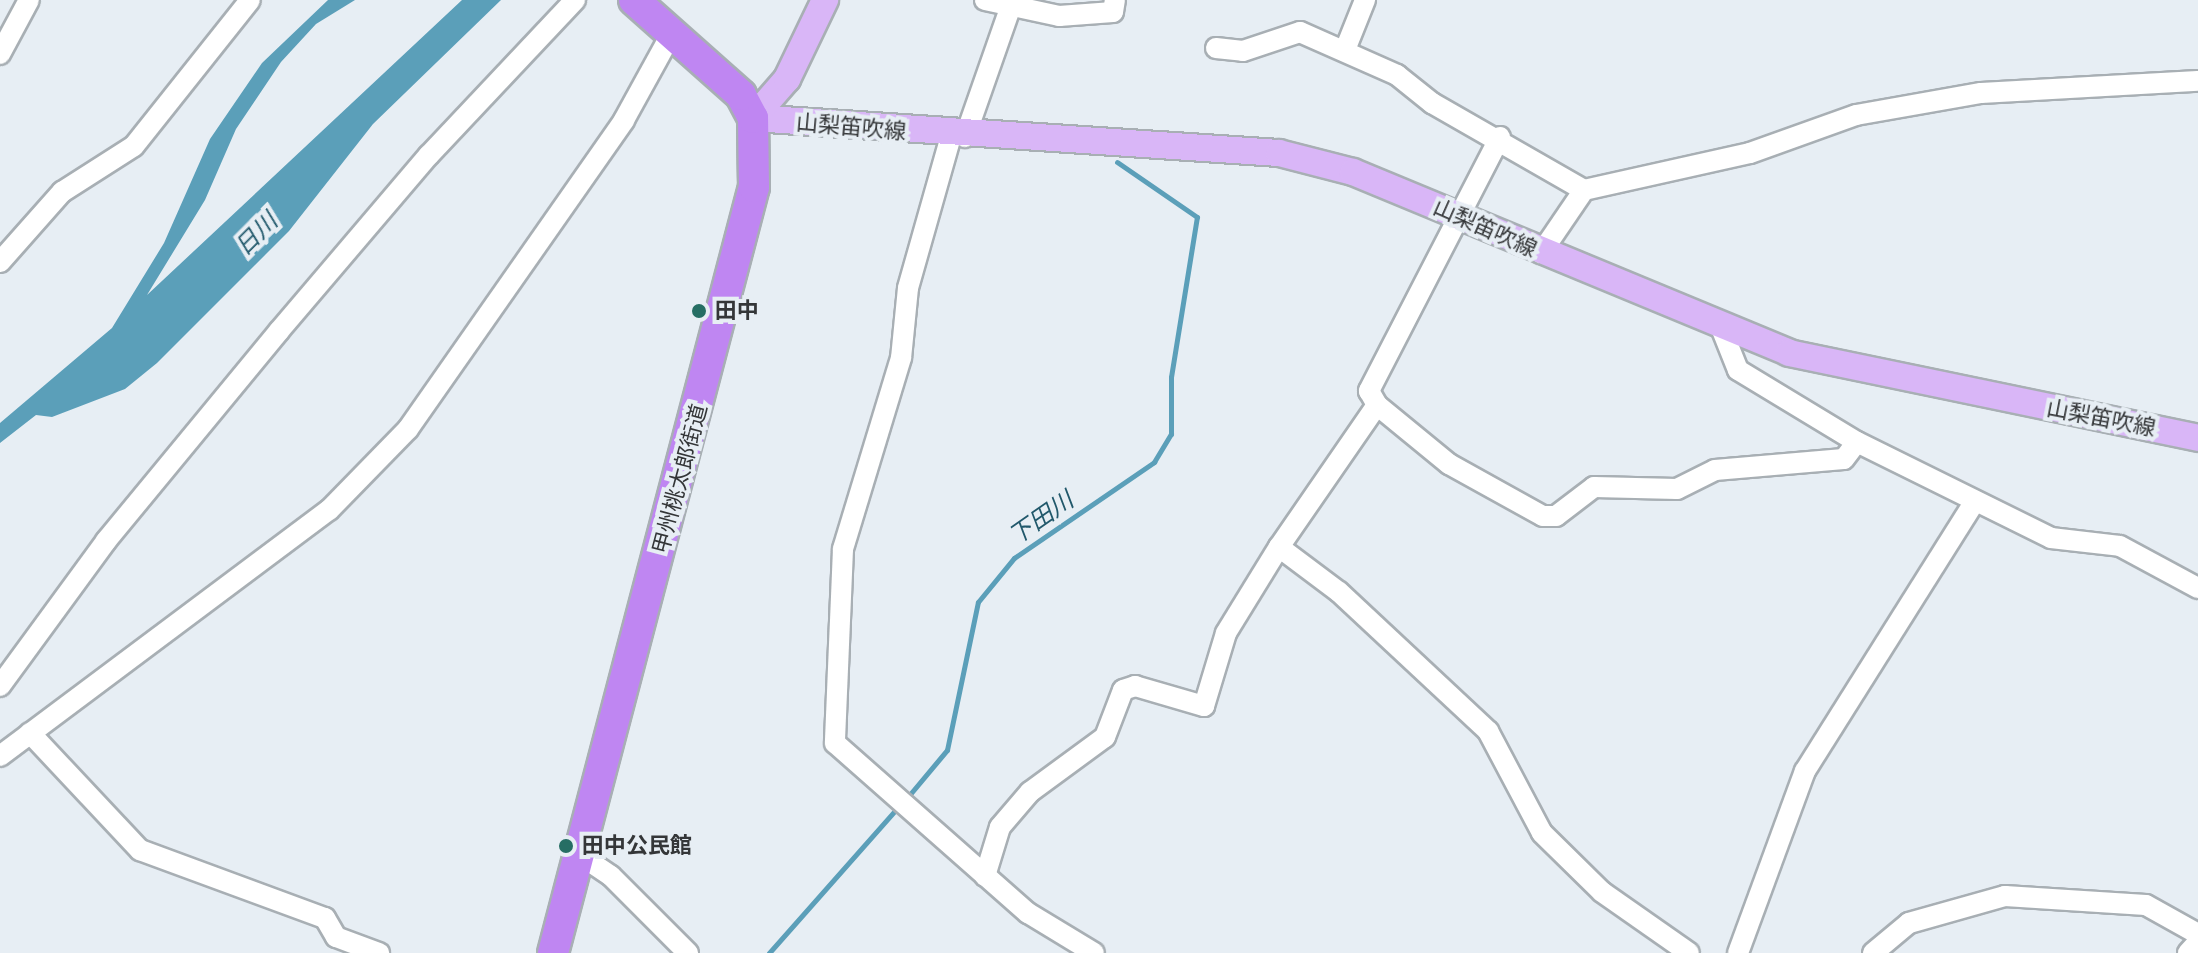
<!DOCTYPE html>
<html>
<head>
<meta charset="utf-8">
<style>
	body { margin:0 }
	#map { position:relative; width:2198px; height:953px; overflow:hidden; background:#e7eef4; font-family:"PT Sans","Noto Sans JP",sans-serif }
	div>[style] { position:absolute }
	.water>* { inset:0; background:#5b9fb9 }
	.stream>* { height:5px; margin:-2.5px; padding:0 2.5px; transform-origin:2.5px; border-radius:2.5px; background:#5b9fb9 }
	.roads { filter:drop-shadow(2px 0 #a8afb4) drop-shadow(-2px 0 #a8afb4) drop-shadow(0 2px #a8afb4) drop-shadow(0 -2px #a8afb4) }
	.minor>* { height:20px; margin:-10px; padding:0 10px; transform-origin:10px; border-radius:10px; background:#fff }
	.major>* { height:26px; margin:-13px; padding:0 13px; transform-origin:13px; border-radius:13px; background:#d9b6f7 }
	.highway>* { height:30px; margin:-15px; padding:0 15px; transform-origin:15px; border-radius:15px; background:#bf86f2 }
	.dots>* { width:22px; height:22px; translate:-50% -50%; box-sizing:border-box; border:4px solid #e7eef4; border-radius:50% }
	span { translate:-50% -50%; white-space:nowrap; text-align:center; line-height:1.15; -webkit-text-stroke:8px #e7eef4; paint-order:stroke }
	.street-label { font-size:22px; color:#343638 }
	.poi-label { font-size:22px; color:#343638; font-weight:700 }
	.left { translate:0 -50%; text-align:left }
	.water-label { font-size:24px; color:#21586b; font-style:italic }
</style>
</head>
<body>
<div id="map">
	<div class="water">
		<i style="clip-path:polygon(328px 0,355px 0,316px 24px,281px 62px,236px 129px,205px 200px,147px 295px,462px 0,501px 0,373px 124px,289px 231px,157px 363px,125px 389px,52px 417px,36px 415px,0 443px,0 423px,112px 328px,164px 243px,210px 139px,262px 63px)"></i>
	</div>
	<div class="stream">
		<i style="left:906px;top:799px;width:64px;rotate:-50.1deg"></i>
		<i style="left:947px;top:750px;width:151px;rotate:-78.2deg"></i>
		<i style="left:978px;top:602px;width:57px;rotate:-50.7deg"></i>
		<i style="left:1014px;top:558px;width:170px;rotate:-34.4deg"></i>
		<i style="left:1154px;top:462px;width:33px;rotate:-59deg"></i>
		<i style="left:1171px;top:434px;width:57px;rotate:-90deg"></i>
		<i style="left:1171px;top:377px;width:162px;rotate:-80.8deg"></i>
		<i style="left:1197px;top:217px;width:97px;rotate:-145.5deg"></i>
		<i style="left:769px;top:953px;width:196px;rotate:-48.5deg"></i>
	</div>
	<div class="roads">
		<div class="minor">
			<i style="left:985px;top:0;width:76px;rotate:12.2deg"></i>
			<i style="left:1059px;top:16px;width:54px;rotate:-4.2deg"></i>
			<i style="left:1113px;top:12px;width:12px;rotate:-81deg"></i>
			<i style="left:1216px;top:48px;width:27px;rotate:6deg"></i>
			<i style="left:1243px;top:51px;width:60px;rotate:-18.4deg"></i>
			<i style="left:1300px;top:32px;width:106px;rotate:23.9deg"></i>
			<i style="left:1397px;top:75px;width:45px;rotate:38.7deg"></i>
			<i style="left:1432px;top:103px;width:175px;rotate:29.8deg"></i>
			<i style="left:1584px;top:190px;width:170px;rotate:-12.6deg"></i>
			<i style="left:1750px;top:153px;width:113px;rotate:-19.7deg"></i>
			<i style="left:1856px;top:115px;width:127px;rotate:-10deg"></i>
			<i style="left:1981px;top:93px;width:217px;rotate:-3.2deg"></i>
			<i style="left:1345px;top:50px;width:54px;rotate:-68.2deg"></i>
			<i style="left:0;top:54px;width:61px;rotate:-61.8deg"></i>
			<i style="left:951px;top:136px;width:158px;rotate:105.8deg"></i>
			<i style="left:908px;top:288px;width:70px;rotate:95.7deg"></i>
			<i style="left:901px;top:358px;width:200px;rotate:106.9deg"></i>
			<i style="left:843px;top:549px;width:194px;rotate:92.4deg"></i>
			<i style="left:835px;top:743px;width:257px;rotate:41.4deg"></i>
			<i style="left:1028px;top:913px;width:77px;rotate:31.2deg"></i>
			<i style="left:965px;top:137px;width:139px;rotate:-70.7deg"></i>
			<i style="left:1500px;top:137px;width:286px;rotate:117.3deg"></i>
			<i style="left:1369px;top:391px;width:16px;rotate:60deg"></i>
			<i style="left:1377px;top:405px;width:173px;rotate:124.6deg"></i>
			<i style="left:1279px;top:547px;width:75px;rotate:36.9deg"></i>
			<i style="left:1339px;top:592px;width:204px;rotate:43deg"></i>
			<i style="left:1488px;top:731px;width:115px;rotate:62.1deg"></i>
			<i style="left:1542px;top:833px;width:84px;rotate:44.5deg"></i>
			<i style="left:1602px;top:892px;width:106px;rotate:35deg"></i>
			<i style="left:1541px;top:253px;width:76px;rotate:-55.7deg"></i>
			<i style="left:0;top:262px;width:94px;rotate:-48.5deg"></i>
			<i style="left:62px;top:192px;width:85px;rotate:-32.6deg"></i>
			<i style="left:134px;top:146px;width:186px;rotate:-51.5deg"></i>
			<i style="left:1722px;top:330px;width:43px;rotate:68.2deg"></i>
			<i style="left:1738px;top:370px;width:139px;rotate:31.2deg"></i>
			<i style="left:1857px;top:442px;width:216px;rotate:26.3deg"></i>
			<i style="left:2051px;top:538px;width:69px;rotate:6.6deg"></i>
			<i style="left:2120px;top:546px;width:89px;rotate:28.3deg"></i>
			<i style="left:1377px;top:405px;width:93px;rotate:39.3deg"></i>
			<i style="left:1449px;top:464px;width:107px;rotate:29deg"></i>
			<i style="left:1543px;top:516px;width:13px"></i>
			<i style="left:1556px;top:516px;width:48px;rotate:-37.3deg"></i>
			<i style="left:1594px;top:487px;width:83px;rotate:1.4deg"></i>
			<i style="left:1677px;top:489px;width:42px;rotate:-26.6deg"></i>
			<i style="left:1715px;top:470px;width:129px;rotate:-4.9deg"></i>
			<i style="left:1844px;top:459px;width:21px;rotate:-53deg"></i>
			<i style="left:0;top:686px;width:180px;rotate:-53.8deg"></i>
			<i style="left:106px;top:541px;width:272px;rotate:-50.5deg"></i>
			<i style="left:279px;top:331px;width:231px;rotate:-49.6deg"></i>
			<i style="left:429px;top:155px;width:213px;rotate:-46.7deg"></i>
			<i style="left:30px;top:733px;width:161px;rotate:46.8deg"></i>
			<i style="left:140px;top:850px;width:197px;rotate:20.2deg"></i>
			<i style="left:325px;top:918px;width:22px;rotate:60deg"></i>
			<i style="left:336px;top:937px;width:46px;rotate:20.4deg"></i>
			<i style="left:0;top:756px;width:411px;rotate:-36.8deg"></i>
			<i style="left:329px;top:510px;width:113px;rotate:-45.7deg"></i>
			<i style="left:408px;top:429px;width:377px;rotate:-55deg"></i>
			<i style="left:624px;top:120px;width:102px;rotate:-61.2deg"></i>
			<i style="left:580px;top:855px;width:37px;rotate:34deg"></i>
			<i style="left:611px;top:876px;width:109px;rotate:45deg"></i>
			<i style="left:985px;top:876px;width:51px;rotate:-73deg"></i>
			<i style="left:1000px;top:827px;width:46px;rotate:-49.4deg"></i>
			<i style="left:1030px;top:792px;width:93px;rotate:-36.3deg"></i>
			<i style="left:1105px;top:737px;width:50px;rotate:-69deg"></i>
			<i style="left:1123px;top:690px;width:13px;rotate:-18deg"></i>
			<i style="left:1135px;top:686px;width:72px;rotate:16.2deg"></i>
			<i style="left:1204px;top:706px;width:76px;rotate:-73.2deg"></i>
			<i style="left:1226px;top:633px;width:101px;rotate:-58.4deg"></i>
			<i style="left:1738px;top:953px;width:194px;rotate:-69.8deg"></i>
			<i style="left:1805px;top:771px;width:319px;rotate:-57.8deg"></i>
			<i style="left:1873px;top:953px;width:47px;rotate:-39.8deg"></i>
			<i style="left:1909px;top:923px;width:100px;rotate:-15.7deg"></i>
			<i style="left:2005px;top:896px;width:141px;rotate:3.7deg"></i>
			<i style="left:2146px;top:905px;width:60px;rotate:29.1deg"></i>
			<i style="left:2188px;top:953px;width:15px;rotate:-48deg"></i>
		</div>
		<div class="major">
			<i style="left:753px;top:118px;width:527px;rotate:3.81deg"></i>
			<i style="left:1279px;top:153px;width:76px;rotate:14.4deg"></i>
			<i style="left:1353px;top:172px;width:472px;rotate:22.5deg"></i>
			<i style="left:1789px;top:353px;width:418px;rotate:11.7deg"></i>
			<i style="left:753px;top:118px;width:52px;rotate:-48.9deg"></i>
			<i style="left:787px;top:79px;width:88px;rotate:-64.3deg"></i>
		</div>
		<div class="highway">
			<i style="left:553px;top:953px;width:792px;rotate:-75.3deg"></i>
			<i style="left:754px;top:187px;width:69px;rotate:-90.8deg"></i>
			<i style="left:753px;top:118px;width:26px;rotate:-118deg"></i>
			<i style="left:741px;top:95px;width:143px;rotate:-138.4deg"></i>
		</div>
	</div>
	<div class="dots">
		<i style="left:699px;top:311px;background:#266e64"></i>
		<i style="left:566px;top:846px;background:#266e64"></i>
	</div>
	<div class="street-label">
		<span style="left:851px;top:127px;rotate:5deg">山梨笛吹線</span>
		<span style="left:1485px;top:228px;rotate:24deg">山梨笛吹線</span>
		<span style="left:2101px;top:418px;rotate:11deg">山梨笛吹線</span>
		<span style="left:680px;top:479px;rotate:-75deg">甲州桃太郎街道</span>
	</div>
	<div class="poi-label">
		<span class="left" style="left:715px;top:311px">田中</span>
		<span class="left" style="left:582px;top:846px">田中公民館</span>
	</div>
	<div class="water-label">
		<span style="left:256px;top:234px;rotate:-45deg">日川</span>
		<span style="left:1041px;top:518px;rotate:-35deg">下田川</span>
	</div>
</div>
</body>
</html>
